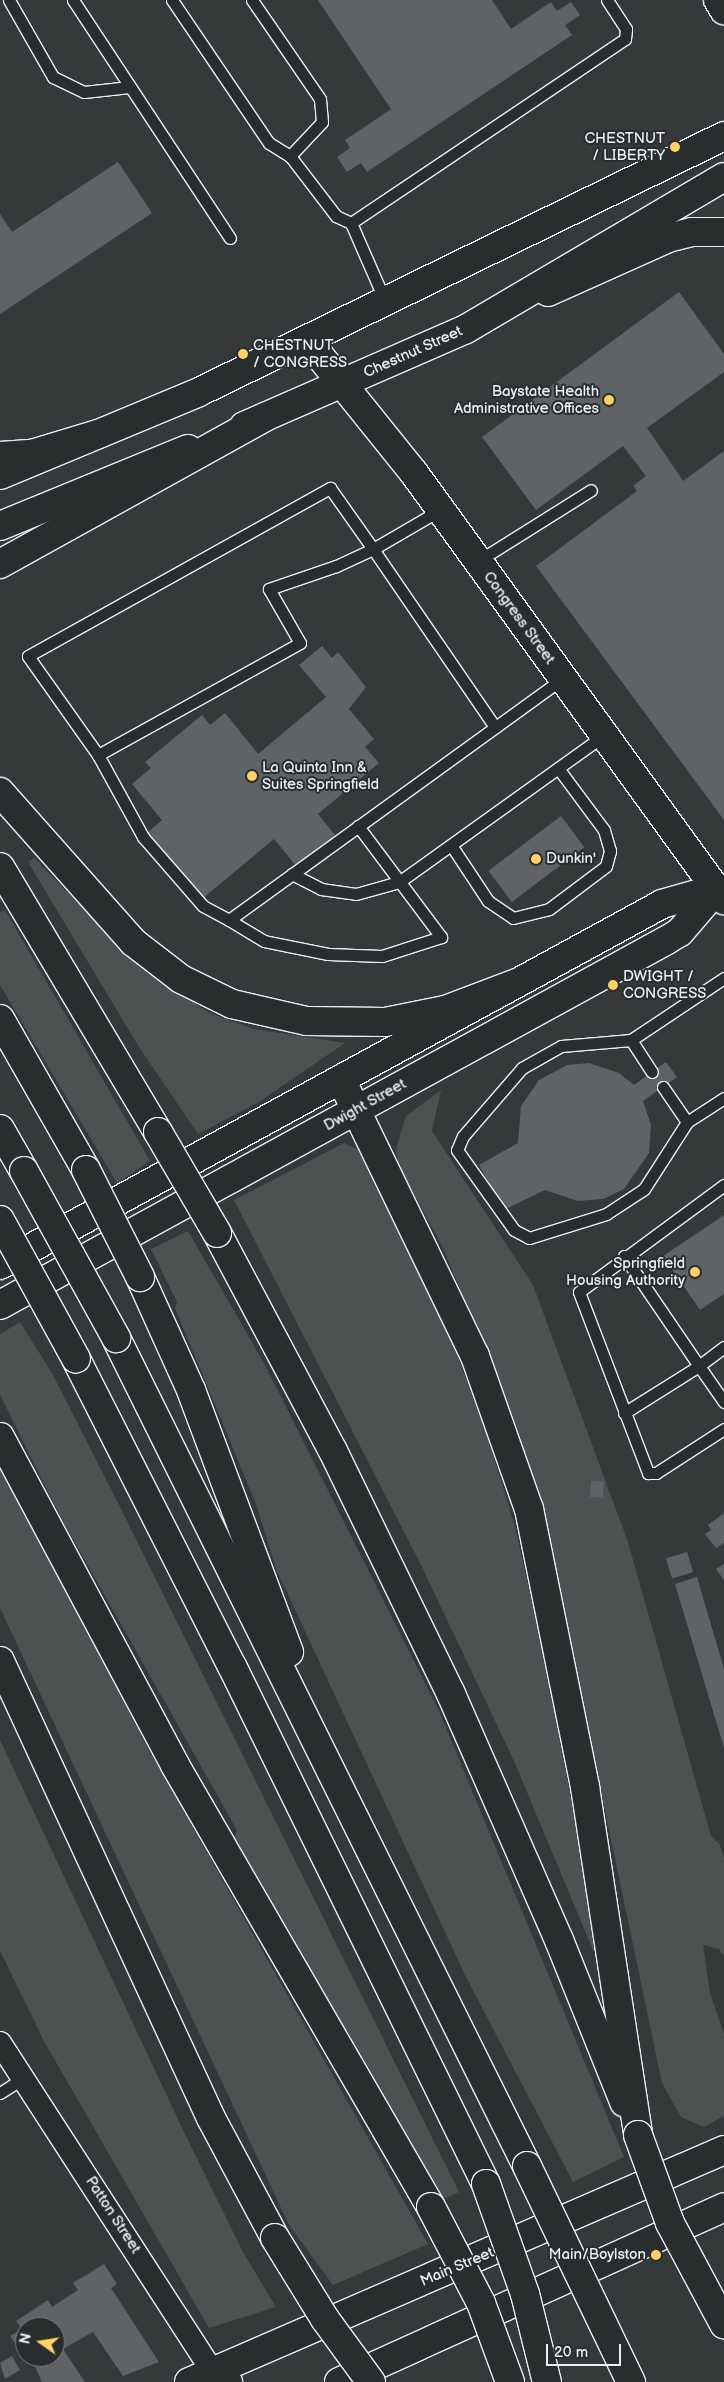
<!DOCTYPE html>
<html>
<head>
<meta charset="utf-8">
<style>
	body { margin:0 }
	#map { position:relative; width:724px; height:2382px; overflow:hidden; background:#35393a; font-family:"Balsamiq Sans",sans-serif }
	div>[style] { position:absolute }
	.green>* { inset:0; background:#4d5152 }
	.building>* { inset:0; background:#5f6365; transform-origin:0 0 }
	.roads { filter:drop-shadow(1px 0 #e8f1f8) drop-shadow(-1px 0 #e8f1f8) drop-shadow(0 1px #e8f1f8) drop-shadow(0 -1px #e8f1f8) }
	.service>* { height:11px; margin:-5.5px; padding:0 5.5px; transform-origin:5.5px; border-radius:5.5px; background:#2a2d2e }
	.minor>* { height:22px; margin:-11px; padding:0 11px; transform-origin:11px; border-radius:11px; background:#2a2d2e }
	.secondary>* { height:28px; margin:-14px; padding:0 14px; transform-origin:14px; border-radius:14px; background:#2a2d2e }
	.primary>* { height:28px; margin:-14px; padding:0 14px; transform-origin:14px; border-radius:14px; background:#2a2d2e }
	.motorway>* { height:28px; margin:-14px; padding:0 14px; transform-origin:14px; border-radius:14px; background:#2a2d2e }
	.bridges { filter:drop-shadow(1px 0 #e8f1f8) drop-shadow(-1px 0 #e8f1f8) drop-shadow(0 1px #e8f1f8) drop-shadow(0 -1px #e8f1f8) }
	.motorway-bridge>* { height:28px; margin:-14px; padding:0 14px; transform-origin:14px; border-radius:14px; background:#2a2d2e }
	.dots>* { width:14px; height:14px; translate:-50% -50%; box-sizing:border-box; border:2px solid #2a2d2e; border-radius:50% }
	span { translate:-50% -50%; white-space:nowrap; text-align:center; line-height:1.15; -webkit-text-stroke:4px #2a2d2e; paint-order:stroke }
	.poi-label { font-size:15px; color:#e8f1f8 }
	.right { translate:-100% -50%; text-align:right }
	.left { translate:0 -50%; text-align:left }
	.street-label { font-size:15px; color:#e8f1f8 }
	.north { position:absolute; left:15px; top:2317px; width:50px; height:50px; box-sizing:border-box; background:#2a2d2e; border:1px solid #767b7f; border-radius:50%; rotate:283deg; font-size:14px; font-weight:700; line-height:20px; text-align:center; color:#e8f1f8 }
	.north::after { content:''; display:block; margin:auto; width:18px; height:22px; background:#ffd166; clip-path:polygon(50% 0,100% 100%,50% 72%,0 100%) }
	.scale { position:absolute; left:546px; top:2344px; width:75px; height:22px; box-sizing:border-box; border:2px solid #e8f1f8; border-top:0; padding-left:6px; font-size:15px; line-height:18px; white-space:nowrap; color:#e8f1f8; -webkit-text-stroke:4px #2a2d2e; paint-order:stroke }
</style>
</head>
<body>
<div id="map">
	<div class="green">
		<i style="clip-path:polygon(34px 858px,129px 956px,207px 1012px,254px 1029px,345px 1043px,259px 1102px,198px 1134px,139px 1047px,28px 862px)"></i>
		<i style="clip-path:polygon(5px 910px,150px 1161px,117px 1183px,0 985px,0 912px)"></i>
		<i style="clip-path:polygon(441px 1090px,432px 1131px,533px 1285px,628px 1542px,711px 1836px,720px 1845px,724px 1858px,724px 1956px,719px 1949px,703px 1945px,710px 1993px,724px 2034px,724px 2116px,704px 2127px,681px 2117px,662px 2083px,541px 1506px,504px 1395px,443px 1248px,398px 1164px,396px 1148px,406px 1116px)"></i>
		<i style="clip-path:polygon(344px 1143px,357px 1149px,386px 1201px,446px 1325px,487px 1435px,515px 1527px,539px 1633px,600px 1949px,593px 1950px,514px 1761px,421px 1565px,234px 1200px)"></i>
		<i style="clip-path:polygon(188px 1231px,265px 1365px,439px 1711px,624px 2157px,573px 2182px,465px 1975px,277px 1571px,256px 1504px,175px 1308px,177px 1302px,151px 1249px)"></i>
		<i style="clip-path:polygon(20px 1322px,52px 1373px,120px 1507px,459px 2192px,443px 2199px,388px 2106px,234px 1839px,237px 1830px,60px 1516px,0 1395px,0 1334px)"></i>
		<i style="clip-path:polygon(0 1465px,149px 1750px,428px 2244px,333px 2285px,289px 2225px,0 1608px)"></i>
		<i style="clip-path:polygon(0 1740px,183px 2130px,243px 2252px,276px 2307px,209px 2328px,45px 2043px,0 1951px)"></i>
	</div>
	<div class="building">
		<i style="clip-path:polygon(318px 0,492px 0,511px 29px,551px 2px,557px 11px,571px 2px,580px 15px,565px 25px,572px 35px,367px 172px,361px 163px,347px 172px,337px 157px,350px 148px,345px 140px,391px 109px)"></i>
		<i style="clip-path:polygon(118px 162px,152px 213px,0 314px,0 214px,12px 232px)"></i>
		<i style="clip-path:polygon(679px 292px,724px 354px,724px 372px,647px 428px,683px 481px,724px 451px,724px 820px,536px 566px,637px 491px,633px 486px,646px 476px,623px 446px,536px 510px,482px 437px)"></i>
		<i style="clip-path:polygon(322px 646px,332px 658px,338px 652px,366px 687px,349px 709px,374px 739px,365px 747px,379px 763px,318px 814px,335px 835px,297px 867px,274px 839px,202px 899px,147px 833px,162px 820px,132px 784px,151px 768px,145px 762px,202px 715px,210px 725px,225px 713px,258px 754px,326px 697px,299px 665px)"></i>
		<i style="left:561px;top:816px;width:39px;height:91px;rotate:53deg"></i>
		<i style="clip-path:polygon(666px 1062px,677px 1077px,643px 1101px,651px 1125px,649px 1153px,624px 1189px,603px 1199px,578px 1201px,545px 1190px,504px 1210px,479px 1165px,518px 1143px,521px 1106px,539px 1080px,567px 1065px,589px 1063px,619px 1073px,634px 1085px)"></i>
		<i style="clip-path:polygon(724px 1215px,724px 1294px,700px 1310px,663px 1256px)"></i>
		<i style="left:591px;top:1481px;width:13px;height:16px;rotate:4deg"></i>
		<i style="clip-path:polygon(724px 1513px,724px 1543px,716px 1548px,705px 1534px,711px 1530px,708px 1525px)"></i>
		<i style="left:687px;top:1552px;width:21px;height:22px;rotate:73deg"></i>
		<i style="clip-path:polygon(724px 1564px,724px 1580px,716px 1569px)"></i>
		<i style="clip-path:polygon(697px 1577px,724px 1669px,724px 1748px,675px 1584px)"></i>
		<i style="clip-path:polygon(evenodd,104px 2264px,117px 2284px,111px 2288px,159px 2362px,123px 2376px,93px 2332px,63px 2349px,85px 2382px,42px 2382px,32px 2360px,28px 2362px,10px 2336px,22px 2329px,16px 2321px,48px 2300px,52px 2307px,78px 2290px,73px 2283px,104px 2264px,25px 2327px,55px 2327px,55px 2357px,25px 2357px,25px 2327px)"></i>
		<i style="clip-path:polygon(12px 2356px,20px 2370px,5px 2379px,0 2363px)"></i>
	</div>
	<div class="roads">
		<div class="service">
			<i style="left:9px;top:0;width:89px;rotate:60.3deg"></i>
			<i style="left:53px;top:77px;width:34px;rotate:26deg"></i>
			<i style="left:84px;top:92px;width:46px;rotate:-6.2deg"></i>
			<i style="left:73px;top:0;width:285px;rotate:56.6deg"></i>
			<i style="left:172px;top:0;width:173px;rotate:55.9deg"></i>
			<i style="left:269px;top:143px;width:25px;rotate:32deg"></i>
			<i style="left:290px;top:156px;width:76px;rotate:52.5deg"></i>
			<i style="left:336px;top:216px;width:17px;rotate:25deg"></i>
			<i style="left:351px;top:223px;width:330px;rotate:-33.9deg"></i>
			<i style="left:625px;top:39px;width:10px;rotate:-84deg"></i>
			<i style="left:626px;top:29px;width:35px;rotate:-123deg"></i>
			<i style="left:252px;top:0;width:120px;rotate:55.5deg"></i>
			<i style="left:320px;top:99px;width:23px;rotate:85deg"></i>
			<i style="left:322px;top:122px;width:47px;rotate:133.3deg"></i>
			<i style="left:351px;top:223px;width:85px;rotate:66.4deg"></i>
			<i style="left:440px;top:510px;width:78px;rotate:149.8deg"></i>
			<i style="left:373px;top:549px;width:41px;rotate:155.3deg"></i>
			<i style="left:336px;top:566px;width:71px;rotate:161.1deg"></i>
			<i style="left:269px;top:589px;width:62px;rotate:60.1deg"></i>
			<i style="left:300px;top:643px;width:231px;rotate:151deg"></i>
			<i style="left:98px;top:755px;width:121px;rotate:-125.3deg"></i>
			<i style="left:28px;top:656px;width:346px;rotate:-29.1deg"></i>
			<i style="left:330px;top:488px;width:75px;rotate:54.8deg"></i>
			<i style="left:373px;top:549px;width:216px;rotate:55.6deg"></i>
			<i style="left:478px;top:561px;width:133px;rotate:-32.1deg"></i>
			<i style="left:98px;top:755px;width:94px;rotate:61.2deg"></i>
			<i style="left:143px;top:837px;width:91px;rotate:49deg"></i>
			<i style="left:203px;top:906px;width:30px;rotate:28deg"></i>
			<i style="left:358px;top:826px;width:139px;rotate:53.2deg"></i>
			<i style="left:441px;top:937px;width:62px;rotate:162.1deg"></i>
			<i style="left:382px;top:956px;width:54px;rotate:-177.9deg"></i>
			<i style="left:328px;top:954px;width:65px;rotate:-168.5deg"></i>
			<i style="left:264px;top:941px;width:41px;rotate:-149deg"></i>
			<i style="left:229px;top:920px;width:412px;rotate:-35.9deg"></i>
			<i style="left:451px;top:845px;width:67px;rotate:56.5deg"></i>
			<i style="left:488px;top:901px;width:30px;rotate:34deg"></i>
			<i style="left:513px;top:918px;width:37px;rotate:-14deg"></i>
			<i style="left:549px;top:909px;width:71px;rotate:-37deg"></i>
			<i style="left:606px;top:866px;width:16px;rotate:-75deg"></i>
			<i style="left:610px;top:851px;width:22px;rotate:-106deg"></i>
			<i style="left:604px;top:830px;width:77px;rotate:-126.6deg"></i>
			<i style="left:292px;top:874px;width:33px;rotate:27deg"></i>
			<i style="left:321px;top:889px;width:35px;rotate:8deg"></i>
			<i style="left:356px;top:894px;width:45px;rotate:-15.6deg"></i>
			<i style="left:399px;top:882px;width:252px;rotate:-35.6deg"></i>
			<i style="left:724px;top:978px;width:112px;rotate:146.3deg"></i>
			<i style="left:631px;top:1040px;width:70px;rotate:175.1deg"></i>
			<i style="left:561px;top:1046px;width:45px;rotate:150.6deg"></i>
			<i style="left:522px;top:1068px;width:90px;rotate:130.9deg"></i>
			<i style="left:463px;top:1136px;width:15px;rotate:113deg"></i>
			<i style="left:457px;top:1150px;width:98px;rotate:54.5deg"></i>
			<i style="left:514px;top:1230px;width:17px;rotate:28deg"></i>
			<i style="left:529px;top:1238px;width:81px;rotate:-17.3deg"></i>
			<i style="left:606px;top:1214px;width:45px;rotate:-33.3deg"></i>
			<i style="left:644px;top:1189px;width:80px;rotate:-57.3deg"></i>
			<i style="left:687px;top:1122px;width:44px;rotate:-33deg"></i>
			<i style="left:631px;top:1040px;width:38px;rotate:57deg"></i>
			<i style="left:663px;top:1087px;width:42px;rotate:55.6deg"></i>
			<i style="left:724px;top:1185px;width:180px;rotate:143.6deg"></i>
			<i style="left:579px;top:1292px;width:194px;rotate:69.1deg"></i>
			<i style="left:648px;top:1473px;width:8px"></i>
			<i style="left:656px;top:1473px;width:81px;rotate:-32.9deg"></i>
			<i style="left:724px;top:1347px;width:31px;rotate:143deg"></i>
			<i style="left:699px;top:1366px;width:44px;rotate:55.2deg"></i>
			<i style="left:624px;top:1413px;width:89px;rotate:-32.1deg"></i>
			<i style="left:699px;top:1366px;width:133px;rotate:-124.3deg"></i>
			<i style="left:0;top:2093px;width:27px;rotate:-33deg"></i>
		</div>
		<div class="minor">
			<i style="left:0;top:2043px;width:392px;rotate:57.1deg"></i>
			<i style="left:213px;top:2372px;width:21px;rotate:29deg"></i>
		</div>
		<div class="secondary">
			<i style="left:718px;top:0;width:12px;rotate:59deg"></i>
			<i style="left:548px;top:292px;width:132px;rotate:-24.2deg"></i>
			<i style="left:668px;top:238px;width:25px;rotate:-14deg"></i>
			<i style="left:692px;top:232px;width:32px"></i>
			<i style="left:307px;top:340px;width:171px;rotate:51.2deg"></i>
			<i style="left:414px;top:473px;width:528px;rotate:54.02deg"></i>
		</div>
		<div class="primary">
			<i style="left:244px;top:426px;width:242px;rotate:-23.6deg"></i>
			<i style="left:466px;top:329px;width:299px;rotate:-30.5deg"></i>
			<i style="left:0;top:475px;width:216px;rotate:-22.6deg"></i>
			<i style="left:199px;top:392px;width:584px;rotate:-25.99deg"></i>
			<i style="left:0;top:526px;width:203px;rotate:-22.3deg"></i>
			<i style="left:0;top:1265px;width:754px;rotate:-28.6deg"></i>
			<i style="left:662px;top:904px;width:58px;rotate:-15.9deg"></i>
			<i style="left:0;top:1305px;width:760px;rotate:-28.69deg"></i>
			<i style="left:667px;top:940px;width:15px;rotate:-32deg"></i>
			<i style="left:680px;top:932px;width:55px;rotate:-49.4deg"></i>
			<i style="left:189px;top:2382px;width:583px;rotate:-23.44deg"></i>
			<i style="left:339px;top:2382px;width:423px;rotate:-24.4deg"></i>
		</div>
		<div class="motorway">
			<i style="left:0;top:456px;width:32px;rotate:-4deg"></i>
			<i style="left:32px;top:454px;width:69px;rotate:-16.9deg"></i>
			<i style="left:0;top:564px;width:303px;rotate:-29deg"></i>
			<i style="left:0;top:792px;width:200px;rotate:48.4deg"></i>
			<i style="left:133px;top:942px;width:61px;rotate:37.6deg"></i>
			<i style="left:181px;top:979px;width:57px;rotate:26.1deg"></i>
			<i style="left:232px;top:1004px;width:77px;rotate:12.8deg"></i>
			<i style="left:307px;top:1021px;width:78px;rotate:0.7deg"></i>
			<i style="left:385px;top:1022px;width:61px;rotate:-11.3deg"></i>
			<i style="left:445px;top:1010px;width:79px;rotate:-20.7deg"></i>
			<i style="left:0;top:867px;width:309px;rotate:59.2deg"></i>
			<i style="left:0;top:1019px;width:174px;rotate:60.3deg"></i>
			<i style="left:341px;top:1079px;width:308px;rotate:64.2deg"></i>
			<i style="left:475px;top:1356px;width:162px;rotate:70.6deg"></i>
			<i style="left:529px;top:1509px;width:284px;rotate:78.6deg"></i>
			<i style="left:585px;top:1787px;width:352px;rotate:81.3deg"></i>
			<i style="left:0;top:1129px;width:48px;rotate:60.3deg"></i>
			<i style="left:217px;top:1233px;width:247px;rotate:62deg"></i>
			<i style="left:333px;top:1451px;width:270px;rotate:64.1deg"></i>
			<i style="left:451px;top:1694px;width:269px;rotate:66.3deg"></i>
			<i style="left:559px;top:1940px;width:175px;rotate:68.1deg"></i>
			<i style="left:140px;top:1277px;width:124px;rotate:65.7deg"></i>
			<i style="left:191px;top:1390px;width:280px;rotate:69.5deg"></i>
			<i style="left:116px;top:1338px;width:924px;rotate:63.6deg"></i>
			<i style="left:76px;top:1359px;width:344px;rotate:63.1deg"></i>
			<i style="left:232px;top:1666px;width:577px;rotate:63.88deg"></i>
			<i style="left:0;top:1437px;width:372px;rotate:61.9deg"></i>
			<i style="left:175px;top:1765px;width:511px;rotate:59.92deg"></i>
			<i style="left:0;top:1661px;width:503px;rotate:65.22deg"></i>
			<i style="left:211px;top:2118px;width:136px;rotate:61.9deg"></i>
		</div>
	</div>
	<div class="bridges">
		<div class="motorway-bridge">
			<i style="left:158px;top:1132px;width:117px;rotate:59.7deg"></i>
			<i style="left:86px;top:1170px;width:120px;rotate:63.2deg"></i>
			<i style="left:24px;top:1171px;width:191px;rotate:61.1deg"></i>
			<i style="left:0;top:1220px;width:158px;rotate:61.3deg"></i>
			<i style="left:638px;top:2135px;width:94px;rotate:70deg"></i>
			<i style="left:670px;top:2223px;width:115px;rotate:61.9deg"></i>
			<i style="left:527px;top:2166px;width:240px;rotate:64.3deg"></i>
			<i style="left:486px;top:2184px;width:117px;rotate:70.5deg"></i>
			<i style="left:525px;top:2294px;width:91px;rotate:76deg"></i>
			<i style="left:431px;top:2207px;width:108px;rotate:62.5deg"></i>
			<i style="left:481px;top:2303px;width:84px;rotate:69.8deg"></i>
			<i style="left:275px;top:2238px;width:95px;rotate:58.3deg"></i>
			<i style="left:325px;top:2319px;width:78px;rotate:53.9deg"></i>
		</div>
	</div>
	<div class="dots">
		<i style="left:675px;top:147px;background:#ffd166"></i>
		<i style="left:243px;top:354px;background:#ffd166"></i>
		<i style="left:609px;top:400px;background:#ffd166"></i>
		<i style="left:252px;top:776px;background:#ffd166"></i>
		<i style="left:536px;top:859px;background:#ffd166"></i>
		<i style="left:613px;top:985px;background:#ffd166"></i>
		<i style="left:695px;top:1272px;background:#ffd166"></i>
		<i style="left:656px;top:2255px;background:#ffd166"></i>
	</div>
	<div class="poi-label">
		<span class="right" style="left:665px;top:147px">CHESTNUT<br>/ LIBERTY</span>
		<span class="left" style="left:253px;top:354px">CHESTNUT<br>/ CONGRESS</span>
		<span class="right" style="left:599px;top:400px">Baystate Health<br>Administrative Offices</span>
		<span class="left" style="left:262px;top:776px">La Quinta Inn &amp;<br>Suites Springfield</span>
		<span class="left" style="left:546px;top:859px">Dunkin'</span>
		<span class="left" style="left:623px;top:985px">DWIGHT /<br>CONGRESS</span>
		<span class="right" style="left:685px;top:1272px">Springfield<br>Housing Authority</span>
		<span class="right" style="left:646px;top:2255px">Main/Boylston</span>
	</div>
	<div class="street-label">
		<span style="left:413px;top:352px;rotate:-24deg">Chestnut Street</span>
		<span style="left:519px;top:618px;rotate:54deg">Congress Street</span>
		<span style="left:365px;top:1105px;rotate:-29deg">Dwight Street</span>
		<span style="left:113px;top:2215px;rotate:57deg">Patton Street</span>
		<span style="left:457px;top:2267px;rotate:-23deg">Main Street</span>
	</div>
	<div class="north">N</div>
	<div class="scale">20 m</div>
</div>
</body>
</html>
